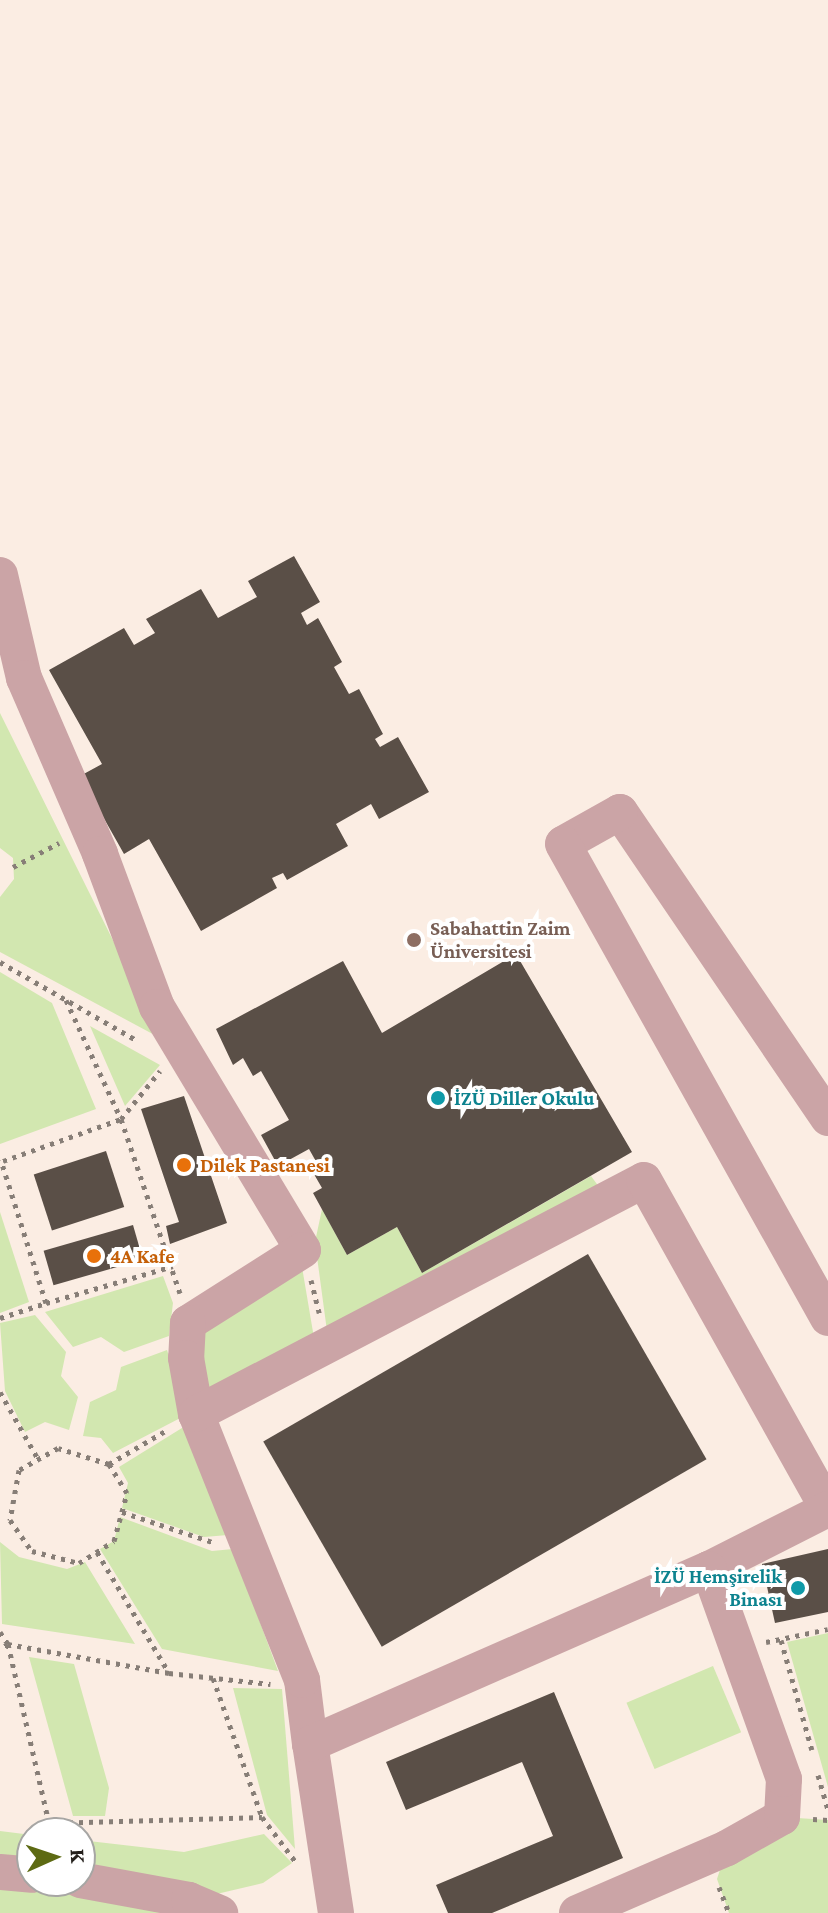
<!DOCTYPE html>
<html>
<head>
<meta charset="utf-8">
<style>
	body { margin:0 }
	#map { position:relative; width:828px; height:1913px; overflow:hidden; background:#fbede3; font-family:"Crimson Pro",serif }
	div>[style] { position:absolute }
	.green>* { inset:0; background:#d2e7b0; transform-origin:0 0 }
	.building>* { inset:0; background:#5a4f47; transform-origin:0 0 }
	.path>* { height:5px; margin-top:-2.5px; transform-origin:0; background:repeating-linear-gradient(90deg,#877e77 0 4px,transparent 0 10px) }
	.minor>* { height:36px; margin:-18px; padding:0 18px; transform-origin:18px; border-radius:18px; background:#cba4a6 }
	.dots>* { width:22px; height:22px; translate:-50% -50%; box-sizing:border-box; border:4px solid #fff; border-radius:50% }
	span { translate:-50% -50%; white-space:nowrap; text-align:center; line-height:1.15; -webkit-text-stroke:8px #fff; paint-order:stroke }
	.education-label { font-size:20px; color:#785e54; font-weight:700 }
	.left { translate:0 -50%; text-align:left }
	.culture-label { font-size:20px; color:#0d838f; font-weight:700 }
	.right { translate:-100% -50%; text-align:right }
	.food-label { font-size:20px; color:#c56008; font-weight:700 }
	.north { position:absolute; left:16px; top:1817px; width:80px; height:80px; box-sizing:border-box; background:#fff; border:2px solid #a7a6a4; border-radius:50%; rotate:87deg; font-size:22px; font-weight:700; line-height:32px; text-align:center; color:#24201c }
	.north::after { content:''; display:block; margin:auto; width:28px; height:36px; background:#5d6a13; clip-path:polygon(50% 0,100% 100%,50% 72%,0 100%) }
</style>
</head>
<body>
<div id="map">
	<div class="green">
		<i style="clip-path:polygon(0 713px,162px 1039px,0 952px,0 897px,14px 879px,13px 858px,0 848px)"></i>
		<i style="clip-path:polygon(0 972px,52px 1003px,96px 1109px,0 1144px)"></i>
		<i style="clip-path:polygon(90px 1026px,160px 1065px,125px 1106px)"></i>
		<i style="clip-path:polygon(591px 1176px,602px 1191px,327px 1331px,315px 1242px,322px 1209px,347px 1255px,397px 1227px,422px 1273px)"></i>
		<i style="clip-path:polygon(0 1212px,29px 1302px,0 1313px)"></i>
		<i style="clip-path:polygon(301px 1261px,314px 1338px,208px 1388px,192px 1331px)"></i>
		<i style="clip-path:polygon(163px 1276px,173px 1303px,169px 1336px,124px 1352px,101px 1337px,73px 1347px,45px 1312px)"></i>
		<i style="clip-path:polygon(35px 1315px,66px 1352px,61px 1376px,78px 1397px,69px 1430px,45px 1422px,25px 1432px,5px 1391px,0 1323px)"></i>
		<i style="clip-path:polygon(167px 1350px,188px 1414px,113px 1453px,101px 1438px,83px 1436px,90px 1402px,116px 1390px,121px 1367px)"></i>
		<i style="clip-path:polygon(190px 1423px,228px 1535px,204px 1537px,122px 1508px,128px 1483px,119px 1467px)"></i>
		<i style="clip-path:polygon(120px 1517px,212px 1551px,233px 1549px,278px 1671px,162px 1649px,100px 1549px,114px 1541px)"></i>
		<i style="clip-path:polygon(0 1542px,19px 1557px,67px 1569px,85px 1562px,135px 1644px,2px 1624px)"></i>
		<i style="clip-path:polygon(828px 1633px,828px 1787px,787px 1642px)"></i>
		<i style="clip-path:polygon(29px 1657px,74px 1664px,109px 1788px,105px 1816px,73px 1816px)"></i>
		<i style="left:713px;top:1666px;width:72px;height:94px;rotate:67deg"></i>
		<i style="clip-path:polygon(233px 1688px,282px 1689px,295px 1849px,267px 1815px)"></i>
		<i style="clip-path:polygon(782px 1817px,828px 1820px,828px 1913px,729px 1913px,717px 1879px,727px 1848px)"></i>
		<i style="clip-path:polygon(0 1831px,32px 1835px,32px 1881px,80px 1881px,80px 1840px,184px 1852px,264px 1834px,292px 1863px,263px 1883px,191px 1900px,220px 1913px,0 1913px)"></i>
	</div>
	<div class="building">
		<i style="clip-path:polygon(294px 556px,320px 602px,301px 613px,307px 625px,318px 618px,342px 662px,334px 667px,349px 694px,359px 689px,383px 734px,375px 739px,380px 747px,398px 737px,429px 792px,379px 819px,371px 804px,336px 824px,348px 846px,287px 880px,283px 873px,272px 878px,277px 888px,201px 931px,149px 839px,124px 854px,80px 776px,102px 764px,49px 670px,124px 628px,134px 645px,155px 633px,146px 619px,201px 589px,218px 618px,257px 597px,248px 581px)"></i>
		<i style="clip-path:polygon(516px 954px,632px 1152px,422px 1273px,397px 1227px,347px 1255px,313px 1193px,322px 1188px,311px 1169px,318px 1165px,309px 1149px,278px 1166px,261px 1135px,289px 1120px,261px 1071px,253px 1076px,243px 1058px,233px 1065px,216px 1029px,343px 961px,382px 1033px)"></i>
		<i style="clip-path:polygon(184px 1096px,227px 1223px,170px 1244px,166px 1226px,179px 1222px,141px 1109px)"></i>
		<i style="left:106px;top:1151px;width:59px;height:76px;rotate:72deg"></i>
		<i style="left:133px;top:1225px;width:36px;height:93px;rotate:74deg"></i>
		<i style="left:588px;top:1254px;width:237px;height:375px;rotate:60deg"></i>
		<i style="clip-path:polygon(828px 1549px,828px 1612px,775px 1623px,762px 1564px)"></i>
		<i style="clip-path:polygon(554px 1692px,623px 1858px,492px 1913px,448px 1913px,436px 1885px,553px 1836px,522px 1762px,406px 1810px,386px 1762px)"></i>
	</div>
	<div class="path">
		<i style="left:13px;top:867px;width:52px;rotate:-27.6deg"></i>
		<i style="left:0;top:962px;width:159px;rotate:29.8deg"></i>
		<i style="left:66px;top:1000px;width:131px;rotate:65.2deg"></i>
		<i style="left:121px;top:1119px;width:184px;rotate:71.3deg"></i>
		<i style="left:3px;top:1161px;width:125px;rotate:-19.6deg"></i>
		<i style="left:121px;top:1119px;width:62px;rotate:-50.9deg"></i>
		<i style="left:311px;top:1280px;width:34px;rotate:76deg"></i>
		<i style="left:46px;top:1303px;width:132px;rotate:-16.2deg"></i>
		<i style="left:0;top:1318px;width:48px;rotate:-18.1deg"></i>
		<i style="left:46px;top:1303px;width:150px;rotate:-107.5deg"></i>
		<i style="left:0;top:1392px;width:77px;rotate:60.4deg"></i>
		<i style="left:109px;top:1464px;width:53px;rotate:-162.6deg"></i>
		<i style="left:58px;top:1448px;width:45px;rotate:150.6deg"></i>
		<i style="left:19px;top:1470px;width:51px;rotate:100.2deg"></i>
		<i style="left:10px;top:1520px;width:38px;rotate:55deg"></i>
		<i style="left:32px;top:1551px;width:49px;rotate:14.3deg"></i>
		<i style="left:79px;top:1563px;width:41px;rotate:-32.2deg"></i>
		<i style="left:114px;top:1541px;width:50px;rotate:-74.8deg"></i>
		<i style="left:127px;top:1493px;width:34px;rotate:-122deg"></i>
		<i style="left:109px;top:1464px;width:67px;rotate:-30.4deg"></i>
		<i style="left:122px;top:1512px;width:98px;rotate:18.4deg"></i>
		<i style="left:97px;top:1552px;width:141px;rotate:59.2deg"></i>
		<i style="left:169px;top:1673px;width:102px;rotate:6.2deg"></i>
		<i style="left:0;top:1632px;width:14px;rotate:56deg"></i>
		<i style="left:8px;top:1644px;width:9px;rotate:148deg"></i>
		<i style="left:781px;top:1640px;width:114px;rotate:74.3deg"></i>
		<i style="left:766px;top:1642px;width:63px;rotate:-11.8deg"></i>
		<i style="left:169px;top:1673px;width:164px;rotate:-169.8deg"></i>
		<i style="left:8px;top:1644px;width:184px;rotate:77.1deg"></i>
		<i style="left:49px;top:1823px;width:213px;rotate:-1.6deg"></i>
		<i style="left:262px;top:1817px;width:55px;rotate:53.1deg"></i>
		<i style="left:213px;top:1678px;width:147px;rotate:70.6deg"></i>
		<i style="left:818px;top:1775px;width:36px;rotate:74deg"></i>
		<i style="left:813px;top:1819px;width:15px;rotate:4deg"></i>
		<i style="left:719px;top:1887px;width:28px;rotate:69deg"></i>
	</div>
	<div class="minor">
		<i style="left:0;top:575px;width:106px;rotate:76.9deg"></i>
		<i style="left:24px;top:678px;width:192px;rotate:66.6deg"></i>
		<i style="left:100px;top:854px;width:163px;rotate:69.6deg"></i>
		<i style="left:157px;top:1007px;width:283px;rotate:59deg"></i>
		<i style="left:303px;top:1250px;width:136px;rotate:147.6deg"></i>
		<i style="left:188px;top:1323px;width:35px;rotate:93deg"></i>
		<i style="left:186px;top:1358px;width:57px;rotate:79.9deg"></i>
		<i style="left:828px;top:1118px;width:370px;rotate:-124.2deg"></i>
		<i style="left:620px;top:812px;width:65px;rotate:150.7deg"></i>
		<i style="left:563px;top:844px;width:543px;rotate:60.79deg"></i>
		<i style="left:310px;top:1744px;width:64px;rotate:-97.1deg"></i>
		<i style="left:302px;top:1680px;width:286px;rotate:-111.7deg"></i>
		<i style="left:196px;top:1414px;width:505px;rotate:-27.58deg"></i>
		<i style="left:644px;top:1180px;width:377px;rotate:60.8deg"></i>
		<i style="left:0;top:1872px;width:32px;rotate:5deg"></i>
		<i style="left:80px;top:1880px;width:111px;rotate:10.4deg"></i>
		<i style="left:189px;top:1900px;width:34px;rotate:23deg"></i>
		<i style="left:336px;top:1913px;width:171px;rotate:-98.7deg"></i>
		<i style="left:310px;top:1744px;width:436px;rotate:-23.7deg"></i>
		<i style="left:709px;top:1569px;width:133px;rotate:-26.8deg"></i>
		<i style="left:577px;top:1913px;width:163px;rotate:-23.4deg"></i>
		<i style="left:727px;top:1848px;width:63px;rotate:-29.4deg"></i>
		<i style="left:782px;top:1817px;width:38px;rotate:-87deg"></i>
		<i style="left:784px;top:1779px;width:223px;rotate:-109.7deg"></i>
	</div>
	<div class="dots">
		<i style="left:414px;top:940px;background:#8d6e63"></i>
		<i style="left:438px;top:1098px;background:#0f9aa8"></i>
		<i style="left:184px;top:1165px;background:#e8710a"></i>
		<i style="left:94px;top:1256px;background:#e8710a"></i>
		<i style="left:798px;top:1588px;background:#0f9aa8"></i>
	</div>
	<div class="education-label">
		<span class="left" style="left:430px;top:940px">Sabahattin Zaim<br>Üniversitesi</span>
	</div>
	<div class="culture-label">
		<span class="left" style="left:454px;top:1098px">İZÜ Diller Okulu</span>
		<span class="right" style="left:782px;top:1588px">İZÜ Hemşirelik<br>Binası</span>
	</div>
	<div class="food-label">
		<span class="left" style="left:200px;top:1165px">Dilek Pastanesi</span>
		<span class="left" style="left:110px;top:1256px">4A Kafe</span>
	</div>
	<div class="north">K</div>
</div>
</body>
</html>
